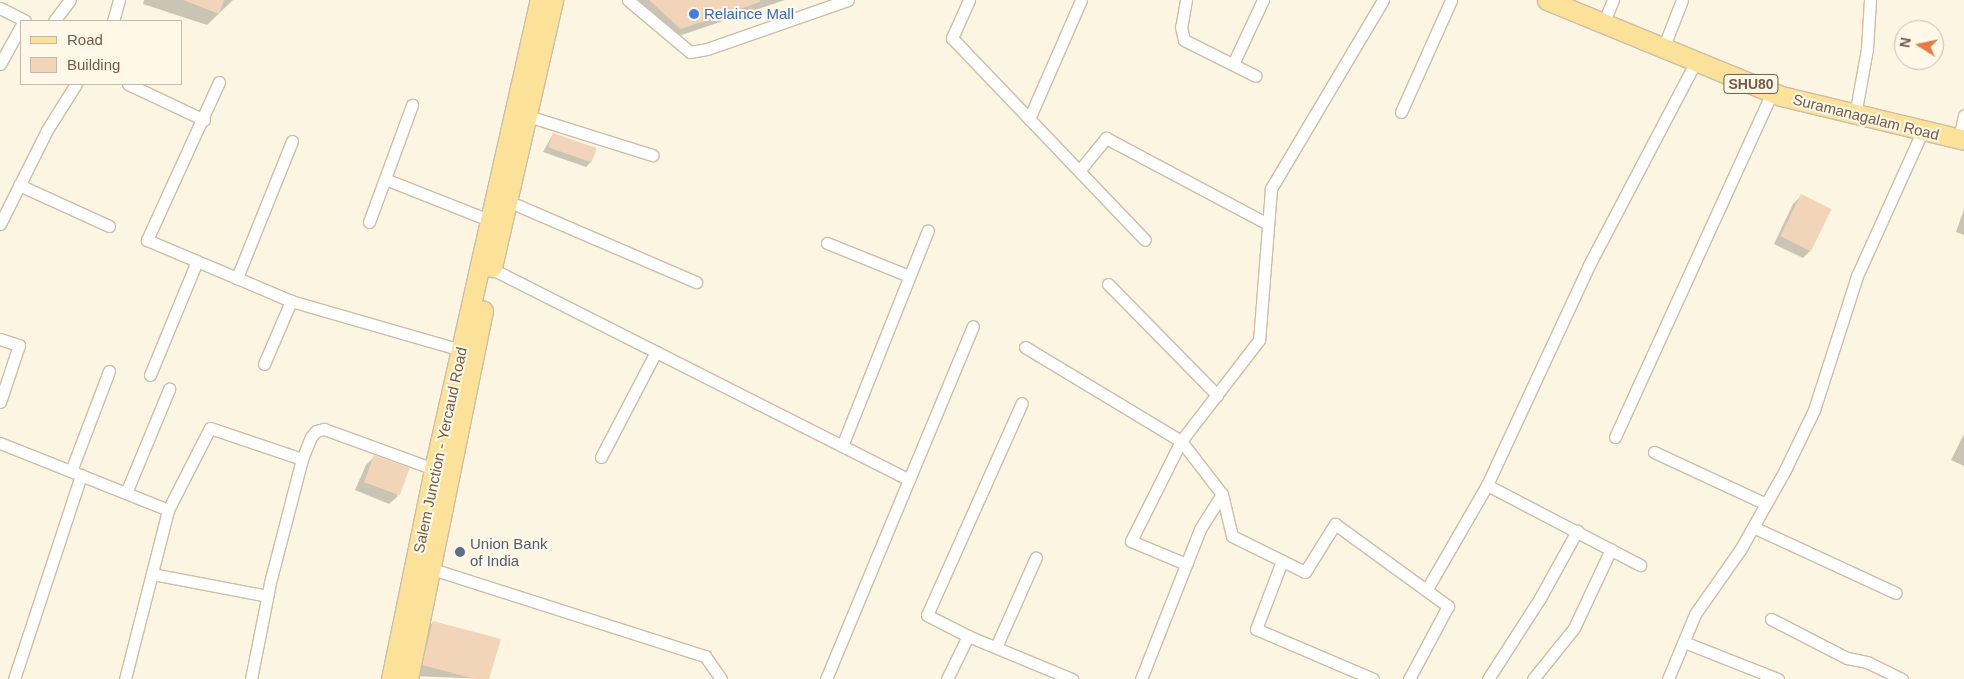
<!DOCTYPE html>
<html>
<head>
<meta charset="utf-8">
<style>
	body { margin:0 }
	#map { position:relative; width:1964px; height:679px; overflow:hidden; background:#fcf5e1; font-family:Helvetica,sans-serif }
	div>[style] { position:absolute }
	.shadow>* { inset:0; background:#0003 }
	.building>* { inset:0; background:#f2d5b9; transform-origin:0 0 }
	.roads { filter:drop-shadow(1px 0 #cebda8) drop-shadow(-1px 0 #cebda8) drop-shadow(0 1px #cebda8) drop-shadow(0 -1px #cebda8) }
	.minor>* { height:11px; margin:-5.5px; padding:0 5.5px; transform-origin:5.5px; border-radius:5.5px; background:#fff }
	.primary>* { height:19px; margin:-9.5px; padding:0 9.5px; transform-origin:9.5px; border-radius:9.5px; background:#fce298 }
	.dots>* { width:14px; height:14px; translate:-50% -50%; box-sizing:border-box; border:2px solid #fff8e8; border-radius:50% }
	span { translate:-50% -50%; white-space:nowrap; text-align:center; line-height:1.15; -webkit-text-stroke:4px #fff8e8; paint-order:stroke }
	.shield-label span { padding:1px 4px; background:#fff8e8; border:1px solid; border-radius:4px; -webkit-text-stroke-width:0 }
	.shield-label { font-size:14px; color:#745c48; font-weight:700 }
	.shop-label { font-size:15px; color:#366cbe }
	.left { translate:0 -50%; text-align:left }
	.street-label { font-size:15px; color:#745c48 }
	.service-label { font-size:15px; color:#4e5e75 }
	.legend { position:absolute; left:20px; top:20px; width:162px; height:65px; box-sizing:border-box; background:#fff8e8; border:1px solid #c7baa8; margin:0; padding:6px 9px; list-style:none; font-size:15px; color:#745c48 }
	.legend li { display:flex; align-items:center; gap:10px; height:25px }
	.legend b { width:25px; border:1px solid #c7baa8 }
	.north { position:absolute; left:1894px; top:20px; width:50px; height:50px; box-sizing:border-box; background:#fff8e8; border:1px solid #c7baa8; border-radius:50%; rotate:280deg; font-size:14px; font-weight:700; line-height:20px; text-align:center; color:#745c48 }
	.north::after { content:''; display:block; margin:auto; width:18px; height:22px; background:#e97a44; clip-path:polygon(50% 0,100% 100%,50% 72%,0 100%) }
</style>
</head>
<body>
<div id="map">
	<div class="shadow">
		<i style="clip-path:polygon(144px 0,233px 0,207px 25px,143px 4px)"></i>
		<i style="clip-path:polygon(625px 0,785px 0,670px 39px)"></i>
		<i style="clip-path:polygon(553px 134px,596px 149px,591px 162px,586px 167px,543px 152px)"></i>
		<i style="clip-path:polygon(1802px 195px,1811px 250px,1803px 258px,1774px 244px,1793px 204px)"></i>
		<i style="clip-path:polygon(1964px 209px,1964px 235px,1956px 232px)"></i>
		<i style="clip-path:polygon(1964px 434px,1964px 466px,1951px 460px)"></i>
		<i style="clip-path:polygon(374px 457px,398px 496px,389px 504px,355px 490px,366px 465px)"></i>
		<i style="clip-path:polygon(433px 622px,487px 679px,412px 676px,422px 634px)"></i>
	</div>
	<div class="building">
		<i style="clip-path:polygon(183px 0,224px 0,219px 14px)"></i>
		<i style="clip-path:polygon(649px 0,760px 0,760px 2px,681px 29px)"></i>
		<i style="left:553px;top:133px;width:46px;height:15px;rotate:19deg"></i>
		<i style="left:1801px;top:194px;width:34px;height:47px;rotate:26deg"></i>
		<i style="left:374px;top:455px;width:38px;height:29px;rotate:20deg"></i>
		<i style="clip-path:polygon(433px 621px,501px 639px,489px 679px,475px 679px,422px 665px)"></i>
	</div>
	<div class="roads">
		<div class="minor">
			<i style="left:628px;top:0;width:81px;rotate:40deg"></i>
			<i style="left:690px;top:52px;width:17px;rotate:-10deg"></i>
			<i style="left:707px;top:49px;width:149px;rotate:-19.2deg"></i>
			<i style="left:969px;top:0;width:42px;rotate:114.1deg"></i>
			<i style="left:952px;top:38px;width:279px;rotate:46.3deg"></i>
			<i style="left:1186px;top:0;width:27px;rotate:100deg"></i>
			<i style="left:1181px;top:27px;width:13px;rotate:77deg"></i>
			<i style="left:1184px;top:40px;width:80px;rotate:26.6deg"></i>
			<i style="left:1383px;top:0;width:220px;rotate:120.7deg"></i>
			<i style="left:1271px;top:189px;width:151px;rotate:94.5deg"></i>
			<i style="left:1259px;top:340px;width:128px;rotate:127.7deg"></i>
			<i style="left:1181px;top:441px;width:67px;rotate:52.3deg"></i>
			<i style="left:1222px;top:494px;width:43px;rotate:76.6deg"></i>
			<i style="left:1232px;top:536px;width:81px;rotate:26.3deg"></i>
			<i style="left:1305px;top:572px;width:57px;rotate:-58deg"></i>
			<i style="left:1335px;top:524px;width:140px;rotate:36deg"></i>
			<i style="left:1448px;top:606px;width:83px;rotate:118.1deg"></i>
			<i style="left:0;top:8px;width:28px;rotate:27deg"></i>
			<i style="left:54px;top:21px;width:26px;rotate:-53deg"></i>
			<i style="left:113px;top:21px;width:22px;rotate:-74deg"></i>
			<i style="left:1604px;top:22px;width:24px;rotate:-68deg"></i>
			<i style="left:1664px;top:46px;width:49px;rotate:-68.6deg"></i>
			<i style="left:0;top:64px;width:43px;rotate:-61.1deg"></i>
			<i style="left:1233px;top:64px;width:71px;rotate:-64.9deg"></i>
			<i style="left:219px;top:82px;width:174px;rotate:114.5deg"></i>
			<i style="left:147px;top:240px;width:98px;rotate:22.9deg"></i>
			<i style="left:128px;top:84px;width:84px;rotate:25.3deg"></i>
			<i style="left:1401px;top:112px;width:123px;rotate:-65.9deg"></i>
			<i style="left:1855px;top:115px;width:67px;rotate:-79.7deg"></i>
			<i style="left:1867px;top:49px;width:49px;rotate:-86.5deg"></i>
			<i style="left:537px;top:119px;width:121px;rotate:17.4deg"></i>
			<i style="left:1029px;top:119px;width:130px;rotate:-66.4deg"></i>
			<i style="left:1959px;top:139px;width:24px;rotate:-78deg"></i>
			<i style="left:292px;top:141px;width:148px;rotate:111.9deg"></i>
			<i style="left:237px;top:278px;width:59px;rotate:23.1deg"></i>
			<i style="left:291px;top:301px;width:177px;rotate:16.1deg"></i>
			<i style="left:1079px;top:171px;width:43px;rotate:-50.7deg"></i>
			<i style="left:1106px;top:138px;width:183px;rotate:28deg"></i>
			<i style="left:385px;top:179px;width:112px;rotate:21.5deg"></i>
			<i style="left:19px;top:185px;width:99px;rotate:24.5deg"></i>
			<i style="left:517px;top:205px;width:195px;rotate:23.3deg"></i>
			<i style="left:369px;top:222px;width:125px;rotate:-69.8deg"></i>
			<i style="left:0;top:224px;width:105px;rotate:-63.4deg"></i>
			<i style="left:47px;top:130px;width:54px;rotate:-57.8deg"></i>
			<i style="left:827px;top:243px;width:88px;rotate:21.9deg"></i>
			<i style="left:492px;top:269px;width:467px;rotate:26.8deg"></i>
			<i style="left:1108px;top:284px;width:156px;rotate:45.5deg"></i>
			<i style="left:0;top:339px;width:20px;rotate:18deg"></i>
			<i style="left:19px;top:345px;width:60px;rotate:108.4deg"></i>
			<i style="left:1025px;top:347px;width:182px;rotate:31.1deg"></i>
			<i style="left:1181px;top:441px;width:112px;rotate:116.6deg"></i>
			<i style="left:1131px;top:541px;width:60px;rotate:22.7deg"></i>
			<i style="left:264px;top:364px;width:69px;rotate:-66.8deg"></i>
			<i style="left:150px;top:375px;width:123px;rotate:-67.6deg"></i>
			<i style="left:1615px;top:437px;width:379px;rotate:-65.5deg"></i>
			<i style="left:0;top:443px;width:181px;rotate:21.7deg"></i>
			<i style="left:168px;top:510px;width:92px;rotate:-62.9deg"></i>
			<i style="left:210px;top:428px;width:97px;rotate:18.6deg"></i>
			<i style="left:302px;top:459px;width:128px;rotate:104.5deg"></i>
			<i style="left:270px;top:583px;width:98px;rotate:101.2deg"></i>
			<i style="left:842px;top:446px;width:232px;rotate:-68.3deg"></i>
			<i style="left:1654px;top:452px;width:123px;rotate:24.9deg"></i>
			<i style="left:601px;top:457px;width:119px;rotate:-62.4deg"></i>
			<i style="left:302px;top:459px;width:24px;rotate:-68deg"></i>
			<i style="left:311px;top:437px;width:8px;rotate:-50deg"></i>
			<i style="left:316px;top:431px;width:8px;rotate:-14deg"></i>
			<i style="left:324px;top:429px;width:117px;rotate:20deg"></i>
			<i style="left:71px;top:471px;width:107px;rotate:-69.2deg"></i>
			<i style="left:1487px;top:485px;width:173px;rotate:27.6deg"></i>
			<i style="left:126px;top:493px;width:113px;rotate:-67.5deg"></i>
			<i style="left:1753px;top:527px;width:157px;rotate:24.8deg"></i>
			<i style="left:1282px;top:561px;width:73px;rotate:110.9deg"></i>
			<i style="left:1256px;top:629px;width:127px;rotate:23.1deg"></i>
			<i style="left:429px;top:568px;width:290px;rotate:17.7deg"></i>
			<i style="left:705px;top:656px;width:28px;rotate:55deg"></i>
			<i style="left:152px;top:574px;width:117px;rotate:10.8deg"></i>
			<i style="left:1427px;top:589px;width:120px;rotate:-60deg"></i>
			<i style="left:1487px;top:485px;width:242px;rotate:-65.1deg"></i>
			<i style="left:1589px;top:265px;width:230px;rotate:-62.3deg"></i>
			<i style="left:1771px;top:619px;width:85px;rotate:27.2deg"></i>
			<i style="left:1847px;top:658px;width:20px;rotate:11deg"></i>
			<i style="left:1867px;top:662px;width:39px;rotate:26deg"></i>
			<i style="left:968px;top:636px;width:46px;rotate:-152.9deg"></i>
			<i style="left:927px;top:615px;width:232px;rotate:-65.9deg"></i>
			<i style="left:1684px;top:642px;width:101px;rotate:21.5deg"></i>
			<i style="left:996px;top:647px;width:98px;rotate:-66deg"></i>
			<i style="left:14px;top:679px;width:215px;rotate:-71.8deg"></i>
			<i style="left:125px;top:679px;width:174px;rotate:-75.7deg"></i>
			<i style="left:826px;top:679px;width:382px;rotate:-67.4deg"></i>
			<i style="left:947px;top:679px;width:48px;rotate:-64deg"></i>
			<i style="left:968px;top:636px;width:113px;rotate:22.5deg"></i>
			<i style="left:1141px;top:679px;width:161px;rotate:-68.5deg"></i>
			<i style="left:1200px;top:529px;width:41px;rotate:-57.8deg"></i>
			<i style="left:1488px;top:679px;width:96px;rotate:-57.3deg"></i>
			<i style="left:1540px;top:598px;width:77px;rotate:-61.1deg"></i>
			<i style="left:1533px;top:679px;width:65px;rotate:-51.2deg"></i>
			<i style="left:1574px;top:628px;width:87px;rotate:-64.9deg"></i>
			<i style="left:1668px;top:679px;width:70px;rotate:-67.4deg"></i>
			<i style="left:1695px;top:614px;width:78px;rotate:-54.9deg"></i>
			<i style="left:1740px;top:550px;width:92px;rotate:-60.6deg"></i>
			<i style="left:1785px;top:470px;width:67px;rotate:-64.2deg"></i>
			<i style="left:1814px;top:410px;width:141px;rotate:-72.2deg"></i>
			<i style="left:1857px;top:276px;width:158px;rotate:-65.7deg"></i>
		</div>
		<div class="primary">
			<i style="left:1547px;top:0;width:253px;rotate:22.3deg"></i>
			<i style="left:1781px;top:96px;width:188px;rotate:13.5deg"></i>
			<i style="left:492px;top:267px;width:274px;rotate:-77.1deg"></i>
			<i style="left:391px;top:679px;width:214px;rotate:-78.4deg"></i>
			<i style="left:434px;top:469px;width:481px;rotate:-77.3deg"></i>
			<i style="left:408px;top:679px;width:376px;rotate:-78.5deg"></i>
		</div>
	</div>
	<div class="dots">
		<i style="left:694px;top:14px;background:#3f7fe0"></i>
		<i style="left:460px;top:552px;background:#5c6f8a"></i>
	</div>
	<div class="shield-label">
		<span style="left:1751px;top:84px">SHU80</span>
	</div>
	<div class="shop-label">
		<span class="left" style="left:704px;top:14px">Relaince Mall</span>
	</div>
	<div class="street-label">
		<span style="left:1866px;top:117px;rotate:14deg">Suramanagalam Road</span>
		<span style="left:440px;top:450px;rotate:-78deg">Salem Junction - Yercaud Road</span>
	</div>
	<div class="service-label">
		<span class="left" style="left:470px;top:552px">Union Bank<br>of India</span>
	</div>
	<ul class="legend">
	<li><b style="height:6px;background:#fce298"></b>Road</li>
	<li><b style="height:14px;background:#f2d5b9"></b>Building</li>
	</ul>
	<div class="north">N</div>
</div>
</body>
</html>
